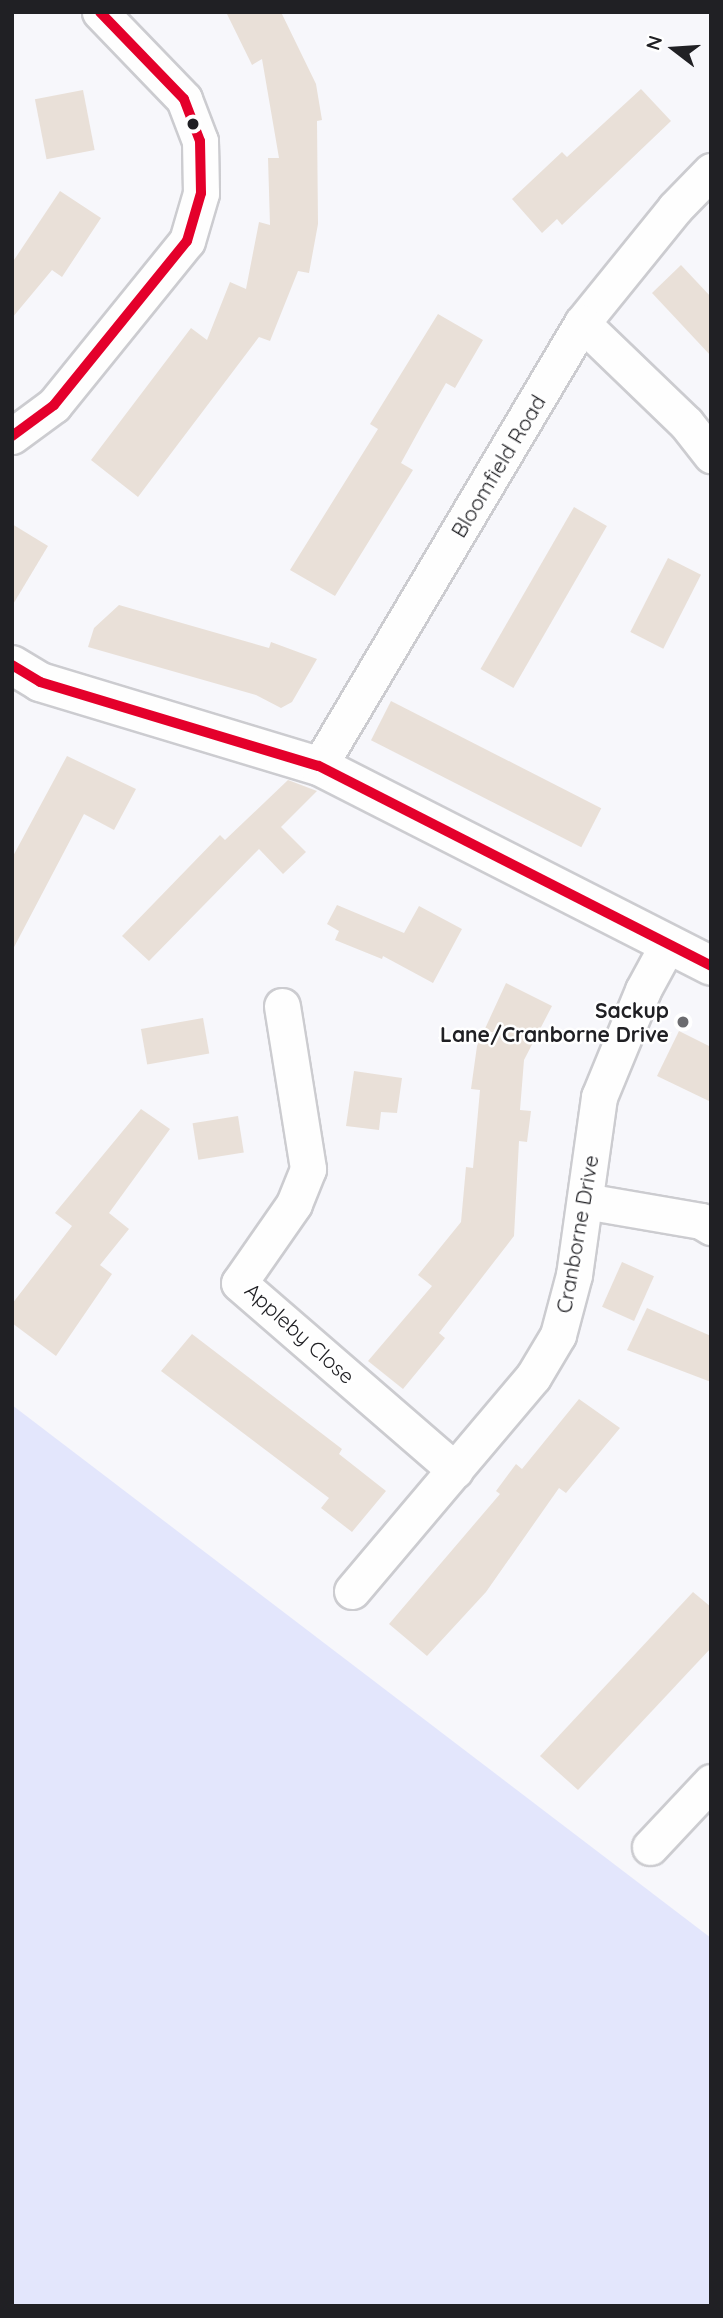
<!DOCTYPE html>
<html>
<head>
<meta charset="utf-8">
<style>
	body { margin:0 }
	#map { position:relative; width:723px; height:2318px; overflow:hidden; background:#f7f7fb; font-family:Quicksand,sans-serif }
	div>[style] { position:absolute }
	.green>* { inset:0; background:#e3e6fc }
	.building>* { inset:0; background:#e9e0d8; transform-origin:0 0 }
	.roads { filter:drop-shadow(2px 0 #ccccd0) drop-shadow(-2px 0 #ccccd0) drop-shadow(0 2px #ccccd0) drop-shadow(0 -2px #ccccd0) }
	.minor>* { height:35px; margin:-17.5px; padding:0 17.5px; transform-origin:17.5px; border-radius:17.5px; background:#fefefe }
	.tertiary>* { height:38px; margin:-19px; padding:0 19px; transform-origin:19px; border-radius:19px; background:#fefefe }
	.bus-1>* { height:10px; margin:-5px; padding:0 5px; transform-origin:5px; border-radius:5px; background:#e4002b }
	.dots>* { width:19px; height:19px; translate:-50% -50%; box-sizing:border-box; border:4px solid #fff; border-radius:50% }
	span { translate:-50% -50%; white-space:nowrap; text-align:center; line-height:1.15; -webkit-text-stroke:5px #fff; paint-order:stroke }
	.street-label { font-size:21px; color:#202024 }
	.poi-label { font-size:21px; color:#202024; font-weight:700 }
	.right { translate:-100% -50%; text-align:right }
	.frame { position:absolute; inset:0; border:14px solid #202024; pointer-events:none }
	.north { position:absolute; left:639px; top:14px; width:70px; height:70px; -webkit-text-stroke:5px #fff; paint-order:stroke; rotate:287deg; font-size:19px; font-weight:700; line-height:28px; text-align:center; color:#202024 }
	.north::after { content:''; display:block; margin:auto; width:24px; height:32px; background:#202024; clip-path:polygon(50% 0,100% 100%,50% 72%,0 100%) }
</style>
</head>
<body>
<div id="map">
	<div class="green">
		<i style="clip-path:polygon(12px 1405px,711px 1938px,711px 2306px,12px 2306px)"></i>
	</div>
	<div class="building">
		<i style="clip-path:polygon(226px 12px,281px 12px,316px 84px,322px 120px,317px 121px,318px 224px,309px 273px,298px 271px,270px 341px,259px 337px,138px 497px,91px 460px,191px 328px,207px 340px,230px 282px,246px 289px,259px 222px,270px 225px,268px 158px,279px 158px,262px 59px,252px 65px)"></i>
		<i style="clip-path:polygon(641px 89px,671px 121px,562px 225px,557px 219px,542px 233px,512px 199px,562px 152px,567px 157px)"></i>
		<i style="left:83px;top:90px;width:61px;height:49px;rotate:79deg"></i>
		<i style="clip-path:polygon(60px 191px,101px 218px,62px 277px,52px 270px,12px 318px,12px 263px)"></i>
		<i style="clip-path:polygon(681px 265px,711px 297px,711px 356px,652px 293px)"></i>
		<i style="clip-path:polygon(438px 314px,483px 340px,455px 388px,446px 383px,423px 423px,401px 463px,413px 470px,335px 596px,290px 570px,378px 429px,370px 424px)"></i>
		<i style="left:574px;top:507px;width:38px;height:187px;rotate:30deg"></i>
		<i style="clip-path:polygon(12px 524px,48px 546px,12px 606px)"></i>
		<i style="left:668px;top:558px;width:37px;height:83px;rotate:27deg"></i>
		<i style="clip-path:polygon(119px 605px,269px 648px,271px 642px,317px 659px,292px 702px,281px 708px,256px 695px,88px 647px,94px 628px)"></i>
		<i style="left:391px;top:701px;width:236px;height:44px;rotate:27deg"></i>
		<i style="clip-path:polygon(67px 756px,136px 789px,114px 830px,84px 814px,12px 951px,12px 858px)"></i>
		<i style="clip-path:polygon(288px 780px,317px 791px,281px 827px,306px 852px,283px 874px,259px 849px,149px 961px,122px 936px,220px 835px,225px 840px)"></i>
		<i style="clip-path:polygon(337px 905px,404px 933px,419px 906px,462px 929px,433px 983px,383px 956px,382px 959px,335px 940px,339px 931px,327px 924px)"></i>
		<i style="clip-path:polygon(506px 983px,552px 1006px,524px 1060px,520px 1110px,531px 1111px,527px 1142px,519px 1141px,514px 1236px,439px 1333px,445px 1338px,403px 1389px,368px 1361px,432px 1286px,418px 1275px,461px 1222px,466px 1167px,473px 1168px,480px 1090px,471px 1089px,477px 1046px)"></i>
		<i style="left:203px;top:1018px;width:36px;height:63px;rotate:80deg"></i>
		<i style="clip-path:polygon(679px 1031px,711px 1047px,711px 1102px,657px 1076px)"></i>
		<i style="clip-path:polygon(354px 1071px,402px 1078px,397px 1113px,381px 1112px,379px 1130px,346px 1126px)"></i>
		<i style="clip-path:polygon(141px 1109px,170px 1129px,109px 1213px,129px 1229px,100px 1265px,112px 1274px,56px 1356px,12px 1323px,12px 1304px,72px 1226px,55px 1213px)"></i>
		<i style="left:238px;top:1116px;width:37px;height:46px;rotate:81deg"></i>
		<i style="left:622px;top:1262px;width:35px;height:49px;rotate:24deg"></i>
		<i style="clip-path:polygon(647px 1308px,711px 1336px,711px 1382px,627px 1350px)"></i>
		<i style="clip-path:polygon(192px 1334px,342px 1449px,339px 1454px,386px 1491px,352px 1532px,321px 1508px,329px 1498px,161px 1371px)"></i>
		<i style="clip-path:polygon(579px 1399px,620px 1428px,566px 1493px,559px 1488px,486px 1592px,427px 1656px,389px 1624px,500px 1494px,496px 1491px,516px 1464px,522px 1469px)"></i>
		<i style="clip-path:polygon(693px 1592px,711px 1607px,711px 1648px,578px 1790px,540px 1756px)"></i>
	</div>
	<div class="roads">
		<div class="minor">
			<i style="left:582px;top:323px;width:148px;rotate:-51deg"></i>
			<i style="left:675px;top:208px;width:52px;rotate:-45.8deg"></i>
			<i style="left:12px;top:436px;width:52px;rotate:-36.4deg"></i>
			<i style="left:54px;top:405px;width:211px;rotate:-51deg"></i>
			<i style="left:187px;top:241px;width:50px;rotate:-73.7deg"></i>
			<i style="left:201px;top:193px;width:52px;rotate:-91.1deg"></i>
			<i style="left:200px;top:141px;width:45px;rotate:-110.9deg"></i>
			<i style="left:184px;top:99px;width:121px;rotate:-134deg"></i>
			<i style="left:319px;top:766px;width:515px;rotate:-59.3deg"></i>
			<i style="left:582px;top:323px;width:144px;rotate:43.9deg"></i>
			<i style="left:686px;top:423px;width:41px;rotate:52deg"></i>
			<i style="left:282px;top:1006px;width:165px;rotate:80.9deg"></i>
			<i style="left:308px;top:1169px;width:38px;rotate:112deg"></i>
			<i style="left:294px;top:1204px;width:96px;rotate:124.8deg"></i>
			<i style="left:239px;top:1283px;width:286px;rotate:40.9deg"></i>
			<i style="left:585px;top:1201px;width:118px;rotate:9.8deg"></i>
			<i style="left:701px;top:1221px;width:12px;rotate:31deg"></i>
			<i style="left:352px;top:1591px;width:280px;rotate:-49.8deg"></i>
			<i style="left:533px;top:1377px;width:49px;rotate:-59.2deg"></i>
			<i style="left:558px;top:1335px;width:62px;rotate:-75.1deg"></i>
			<i style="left:574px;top:1275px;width:180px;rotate:-82deg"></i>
			<i style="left:599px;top:1097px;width:116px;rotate:-67.6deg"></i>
			<i style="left:643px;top:990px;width:52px;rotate:-61.5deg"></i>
			<i style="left:650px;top:1847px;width:89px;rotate:-46.8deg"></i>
		</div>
		<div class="tertiary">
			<i style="left:12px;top:665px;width:33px;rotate:31deg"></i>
			<i style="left:40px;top:682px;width:291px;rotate:16.8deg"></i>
			<i style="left:319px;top:766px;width:440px;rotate:27deg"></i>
		</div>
	</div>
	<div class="bus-1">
		<i style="left:12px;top:436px;width:52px;rotate:-36.4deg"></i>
		<i style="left:54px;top:405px;width:211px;rotate:-51deg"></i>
		<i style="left:187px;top:241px;width:50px;rotate:-73.7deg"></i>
		<i style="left:201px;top:193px;width:52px;rotate:-91.1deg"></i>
		<i style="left:200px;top:141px;width:45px;rotate:-110.9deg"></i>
		<i style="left:184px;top:99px;width:121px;rotate:-134deg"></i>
		<i style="left:12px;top:665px;width:33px;rotate:31deg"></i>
		<i style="left:40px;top:682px;width:291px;rotate:16.8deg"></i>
		<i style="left:319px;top:766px;width:440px;rotate:27deg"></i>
	</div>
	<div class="dots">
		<i style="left:193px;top:124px;background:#202024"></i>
		<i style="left:683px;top:1022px;background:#6b6b6f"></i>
	</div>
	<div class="street-label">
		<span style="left:498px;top:466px;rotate:-59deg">Bloomfield Road</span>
		<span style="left:577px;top:1234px;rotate:-80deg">Cranborne Drive</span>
		<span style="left:300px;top:1333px;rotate:42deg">Appleby Close</span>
	</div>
	<div class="poi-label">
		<span class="right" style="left:669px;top:1022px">Sackup<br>Lane/Cranborne Drive</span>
	</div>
	<div class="frame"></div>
	<div class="north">N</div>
</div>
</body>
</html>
